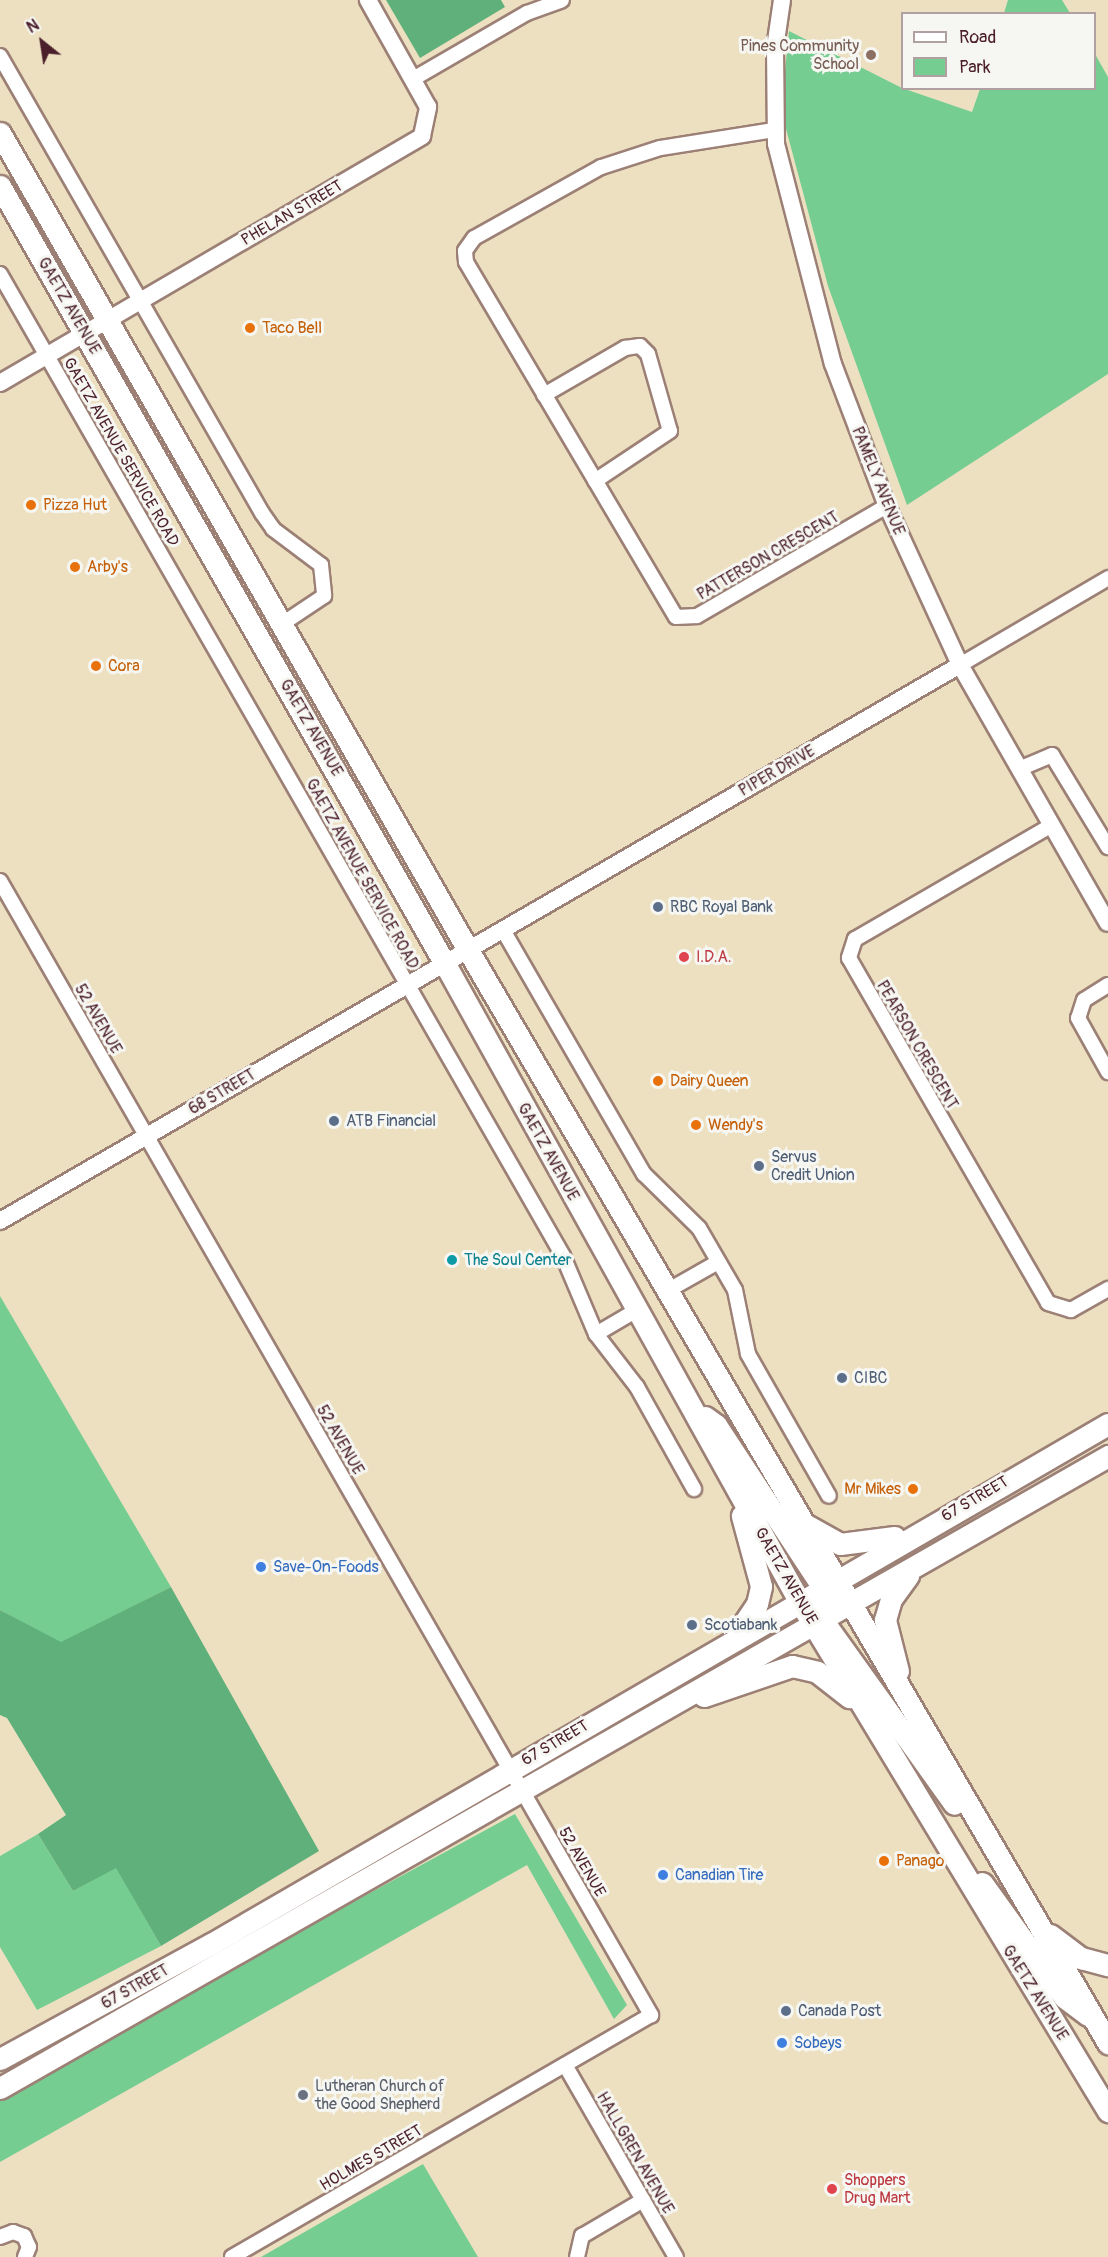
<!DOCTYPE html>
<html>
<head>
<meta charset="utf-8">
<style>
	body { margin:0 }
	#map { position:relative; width:1108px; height:2257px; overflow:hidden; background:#ede0c1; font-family:Pangolin,sans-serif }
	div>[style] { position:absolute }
	.green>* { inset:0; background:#76cd92 }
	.forest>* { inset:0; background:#60b07c }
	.roads { filter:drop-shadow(2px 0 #9c8076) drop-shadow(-2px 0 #9c8076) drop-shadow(0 2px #9c8076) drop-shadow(0 -2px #9c8076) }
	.minor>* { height:14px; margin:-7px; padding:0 7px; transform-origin:7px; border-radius:7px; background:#fff }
	.tertiary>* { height:16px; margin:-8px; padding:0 8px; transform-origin:8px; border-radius:8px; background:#fff }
	.primary>* { height:21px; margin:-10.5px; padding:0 10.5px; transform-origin:10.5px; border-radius:10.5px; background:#fff }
	.dots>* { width:16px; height:16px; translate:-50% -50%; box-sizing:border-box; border:3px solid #f6f6f2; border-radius:50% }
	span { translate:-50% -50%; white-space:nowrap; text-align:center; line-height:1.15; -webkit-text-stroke:6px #f6f6f2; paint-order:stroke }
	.education-label { font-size:16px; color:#785e54 }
	.right { translate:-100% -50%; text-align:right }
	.street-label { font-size:16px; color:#4a1f2b }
	.food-label { font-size:16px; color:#c56008 }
	.left { translate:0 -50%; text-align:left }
	.service-label { font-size:16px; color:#4e5e75 }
	.health-label { font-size:16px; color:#be3a42 }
	.culture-label { font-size:16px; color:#0d838f }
	.shop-label { font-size:16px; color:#366cbe }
	.worship-label { font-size:16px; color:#5b616d }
	.legend { position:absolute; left:901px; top:12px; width:195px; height:78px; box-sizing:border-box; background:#f6f6f2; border:2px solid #b1a0a2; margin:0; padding:8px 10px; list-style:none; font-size:18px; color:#4a1f2b }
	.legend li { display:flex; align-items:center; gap:12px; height:30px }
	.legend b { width:30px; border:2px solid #b1a0a2 }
	.north { position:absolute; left:12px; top:12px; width:60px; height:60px; -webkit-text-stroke:4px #f6f6f2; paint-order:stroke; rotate:330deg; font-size:16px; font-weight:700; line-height:24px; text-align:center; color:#4a1f2b }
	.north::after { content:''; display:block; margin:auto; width:21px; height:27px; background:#4a1f2b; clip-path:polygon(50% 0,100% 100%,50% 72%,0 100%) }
</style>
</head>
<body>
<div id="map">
	<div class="green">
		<i style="clip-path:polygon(1008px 0,1062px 0,1070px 13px,1004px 13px)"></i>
		<i style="clip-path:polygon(789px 31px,902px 88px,972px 112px,980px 89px,1094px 88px,1095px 54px,1108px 77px,1108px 374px,907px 505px,828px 286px,781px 110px)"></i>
		<i style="clip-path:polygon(0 1296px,171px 1587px,61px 1643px,0 1610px)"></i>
		<i style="clip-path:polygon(515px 1814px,627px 2005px,614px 2019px,527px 1865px,0 2162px,0 2094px)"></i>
		<i style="clip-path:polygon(38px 1834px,73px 1891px,116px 1867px,161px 1946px,37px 2010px,0 1947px,0 1856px)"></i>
		<i style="clip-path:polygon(423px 2164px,478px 2257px,261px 2257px)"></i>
	</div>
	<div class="forest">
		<i style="clip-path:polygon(386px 0,501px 0,505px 7px,420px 58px)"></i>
		<i style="clip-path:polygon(171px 1587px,319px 1851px,161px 1946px,116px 1868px,73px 1891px,38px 1834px,66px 1815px,7px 1718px,0 1715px,0 1610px,61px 1642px)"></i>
	</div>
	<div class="roads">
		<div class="minor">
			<i style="left:0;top:56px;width:527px;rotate:60.17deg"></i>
			<i style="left:262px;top:513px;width:19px;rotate:55deg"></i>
			<i style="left:273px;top:529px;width:60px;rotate:36.9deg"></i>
			<i style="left:321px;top:565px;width:31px;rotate:84deg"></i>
			<i style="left:324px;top:596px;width:50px;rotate:146.3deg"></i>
			<i style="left:413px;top:79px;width:132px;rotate:-30.1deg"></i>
			<i style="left:527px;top:13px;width:37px;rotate:-20deg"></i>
			<i style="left:774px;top:130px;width:115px;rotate:171deg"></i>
			<i style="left:660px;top:148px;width:62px;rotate:162.1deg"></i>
			<i style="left:601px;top:167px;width:145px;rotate:150.8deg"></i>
			<i style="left:474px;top:238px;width:16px;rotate:125deg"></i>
			<i style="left:465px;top:251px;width:11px;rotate:85deg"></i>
			<i style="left:466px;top:262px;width:412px;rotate:59.4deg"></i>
			<i style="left:676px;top:617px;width:21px;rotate:-3deg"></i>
			<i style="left:697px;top:616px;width:220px;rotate:-30.1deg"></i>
			<i style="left:0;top:274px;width:1132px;rotate:60.17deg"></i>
			<i style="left:563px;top:1256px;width:85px;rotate:67.1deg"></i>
			<i style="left:596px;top:1334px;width:67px;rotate:52.3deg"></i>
			<i style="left:637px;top:1387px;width:117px;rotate:60.8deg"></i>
			<i style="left:544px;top:395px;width:94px;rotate:-30.1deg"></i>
			<i style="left:625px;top:348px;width:15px;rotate:-8deg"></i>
			<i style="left:640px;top:346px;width:11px;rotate:45deg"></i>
			<i style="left:648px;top:354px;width:80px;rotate:74.1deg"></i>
			<i style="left:670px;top:431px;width:90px;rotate:146.3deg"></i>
			<i style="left:960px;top:665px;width:172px;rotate:-30.4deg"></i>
			<i style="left:1019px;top:769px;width:36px;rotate:-23deg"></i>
			<i style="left:1052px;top:755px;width:108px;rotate:58.7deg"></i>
			<i style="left:1052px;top:825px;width:228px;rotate:149.9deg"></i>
			<i style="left:855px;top:939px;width:20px;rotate:108deg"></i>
			<i style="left:849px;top:958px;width:398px;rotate:60deg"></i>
			<i style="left:1048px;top:1303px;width:24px;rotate:17deg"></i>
			<i style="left:1071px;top:1310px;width:43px;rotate:-29.6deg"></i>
			<i style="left:0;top:881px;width:1308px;rotate:60.14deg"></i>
			<i style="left:651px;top:2015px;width:484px;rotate:150deg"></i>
			<i style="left:503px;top:930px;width:282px;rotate:60deg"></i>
			<i style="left:644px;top:1174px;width:77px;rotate:44.5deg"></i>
			<i style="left:699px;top:1228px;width:72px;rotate:59.9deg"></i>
			<i style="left:735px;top:1290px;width:65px;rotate:78.5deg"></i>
			<i style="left:748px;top:1354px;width:163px;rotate:60.3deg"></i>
			<i style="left:1108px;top:985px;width:28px;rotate:148deg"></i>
			<i style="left:1084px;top:1000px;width:19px;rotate:108deg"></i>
			<i style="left:1078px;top:1018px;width:62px;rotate:60.9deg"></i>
			<i style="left:667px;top:1291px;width:59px;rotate:-29.6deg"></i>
			<i style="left:596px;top:1334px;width:45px;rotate:-30.5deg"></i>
			<i style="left:565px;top:2065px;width:222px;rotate:60deg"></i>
			<i style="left:0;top:2237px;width:14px;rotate:-21deg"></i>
			<i style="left:13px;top:2232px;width:12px;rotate:20deg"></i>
			<i style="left:24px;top:2236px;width:12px;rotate:66deg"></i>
			<i style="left:29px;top:2247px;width:11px;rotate:112deg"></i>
			<i style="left:577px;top:2257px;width:22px;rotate:-77deg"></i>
			<i style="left:582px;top:2236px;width:71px;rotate:-30.5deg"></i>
		</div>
		<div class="tertiary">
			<i style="left:782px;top:0;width:49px;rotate:98.3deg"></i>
			<i style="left:775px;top:48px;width:96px;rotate:89.4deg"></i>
			<i style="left:776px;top:144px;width:227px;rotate:75.5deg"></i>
			<i style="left:833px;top:364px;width:152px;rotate:69.2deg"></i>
			<i style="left:887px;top:506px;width:175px;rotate:65.3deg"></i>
			<i style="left:960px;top:665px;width:297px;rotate:60.2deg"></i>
			<i style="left:0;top:383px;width:489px;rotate:-30.3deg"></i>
			<i style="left:422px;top:136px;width:30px;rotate:-78deg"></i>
			<i style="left:428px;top:107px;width:123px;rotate:-119.3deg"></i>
			<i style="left:0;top:1221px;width:1109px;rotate:-30.08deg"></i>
		</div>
		<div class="primary">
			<i style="left:0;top:133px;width:942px;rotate:60.19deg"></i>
			<i style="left:468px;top:950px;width:1267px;rotate:59.65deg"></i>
			<i style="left:0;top:186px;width:896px;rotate:60.23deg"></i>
			<i style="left:445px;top:964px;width:727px;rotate:60.93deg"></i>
			<i style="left:798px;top:1599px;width:599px;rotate:58.81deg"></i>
			<i style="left:705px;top:1417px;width:14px;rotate:36deg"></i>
			<i style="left:716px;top:1425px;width:206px;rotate:56.7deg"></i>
			<i style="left:806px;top:1525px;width:39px;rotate:29deg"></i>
			<i style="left:840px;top:1544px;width:55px;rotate:-7.3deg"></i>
			<i style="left:816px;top:1611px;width:237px;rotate:54.4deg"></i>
			<i style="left:738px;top:1632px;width:34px;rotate:-56deg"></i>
			<i style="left:757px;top:1604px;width:18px;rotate:-77deg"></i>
			<i style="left:761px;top:1586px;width:73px;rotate:-105.2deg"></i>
			<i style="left:898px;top:1671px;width:53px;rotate:-104.3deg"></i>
			<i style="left:885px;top:1620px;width:22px;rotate:-74deg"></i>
			<i style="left:891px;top:1599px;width:29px;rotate:-54deg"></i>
			<i style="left:704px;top:1696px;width:93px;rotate:-18.8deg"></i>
			<i style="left:792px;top:1666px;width:26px;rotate:13deg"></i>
			<i style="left:817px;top:1672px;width:41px;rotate:38deg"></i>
			<i style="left:982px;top:1883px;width:140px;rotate:54.3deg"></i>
			<i style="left:1064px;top:1997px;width:30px;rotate:37deg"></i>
			<i style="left:1050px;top:1935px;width:39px;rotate:37deg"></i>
			<i style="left:1081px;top:1958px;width:28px;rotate:15deg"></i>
			<i style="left:0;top:2059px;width:240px;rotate:-28.6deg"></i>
			<i style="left:211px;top:1944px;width:1037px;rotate:-30.1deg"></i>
			<i style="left:0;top:2088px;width:1276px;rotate:-29.7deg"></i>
		</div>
	</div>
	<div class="dots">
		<i style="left:871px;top:55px;background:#8d6e63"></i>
		<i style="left:250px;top:328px;background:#e8710a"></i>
		<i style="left:31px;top:505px;background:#e8710a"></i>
		<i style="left:75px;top:567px;background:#e8710a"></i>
		<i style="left:96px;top:666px;background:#e8710a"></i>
		<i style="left:658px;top:907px;background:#5c6f8a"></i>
		<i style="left:684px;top:957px;background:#e0444e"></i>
		<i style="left:658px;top:1081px;background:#e8710a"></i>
		<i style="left:334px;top:1121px;background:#5c6f8a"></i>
		<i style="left:696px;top:1125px;background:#e8710a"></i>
		<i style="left:759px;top:1166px;background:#5c6f8a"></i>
		<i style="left:452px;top:1260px;background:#0f9aa8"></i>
		<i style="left:842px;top:1378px;background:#5c6f8a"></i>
		<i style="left:913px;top:1489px;background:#e8710a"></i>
		<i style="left:261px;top:1567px;background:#3f7fe0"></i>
		<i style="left:692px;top:1625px;background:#5c6f8a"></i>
		<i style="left:884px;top:1861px;background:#e8710a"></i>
		<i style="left:663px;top:1875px;background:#3f7fe0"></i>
		<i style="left:786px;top:2011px;background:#5c6f8a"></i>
		<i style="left:782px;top:2043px;background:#3f7fe0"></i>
		<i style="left:303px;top:2095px;background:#6b7280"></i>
		<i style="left:832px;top:2189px;background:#e0444e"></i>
	</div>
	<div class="education-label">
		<span class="right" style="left:859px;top:55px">Pines Community<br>School</span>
	</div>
	<div class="street-label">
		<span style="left:292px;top:213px;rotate:-30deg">PHELAN STREET</span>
		<span style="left:69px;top:306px;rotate:60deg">GAETZ AVENUE</span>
		<span style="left:121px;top:452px;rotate:60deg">GAETZ AVENUE SERVICE ROAD</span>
		<span style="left:878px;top:481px;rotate:68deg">PAMELY AVENUE</span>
		<span style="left:768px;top:556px;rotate:-30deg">PATTERSON CRESCENT</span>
		<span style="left:311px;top:728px;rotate:60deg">GAETZ AVENUE</span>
		<span style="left:777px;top:771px;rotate:-30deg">PIPER DRIVE</span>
		<span style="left:362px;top:874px;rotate:61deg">GAETZ AVENUE SERVICE ROAD</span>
		<span style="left:98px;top:1019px;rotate:60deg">52 AVENUE</span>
		<span style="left:917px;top:1045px;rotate:60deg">PEARSON CRESCENT</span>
		<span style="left:222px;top:1092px;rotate:-30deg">68 STREET</span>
		<span style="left:548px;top:1152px;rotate:61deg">GAETZ AVENUE</span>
		<span style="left:340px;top:1440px;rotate:60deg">52 AVENUE</span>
		<span style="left:975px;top:1499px;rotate:-30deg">67 STREET</span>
		<span style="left:786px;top:1576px;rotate:60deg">GAETZ AVENUE</span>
		<span style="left:555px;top:1743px;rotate:-30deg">67 STREET</span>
		<span style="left:582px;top:1862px;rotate:60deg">52 AVENUE</span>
		<span style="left:135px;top:1987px;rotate:-29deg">67 STREET</span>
		<span style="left:1035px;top:1993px;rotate:58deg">GAETZ AVENUE</span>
		<span style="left:635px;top:2153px;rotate:60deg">HALLGREN AVENUE</span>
		<span style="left:371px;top:2158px;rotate:-30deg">HOLMES STREET</span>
	</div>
	<div class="food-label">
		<span class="left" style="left:262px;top:328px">Taco Bell</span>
		<span class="left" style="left:43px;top:505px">Pizza Hut</span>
		<span class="left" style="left:87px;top:567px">Arby's</span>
		<span class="left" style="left:108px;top:666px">Cora</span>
		<span class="left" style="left:670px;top:1081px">Dairy Queen</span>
		<span class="left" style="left:708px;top:1125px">Wendy's</span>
		<span class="right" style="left:901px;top:1489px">Mr Mikes</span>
		<span class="left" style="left:896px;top:1861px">Panago</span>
	</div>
	<div class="service-label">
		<span class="left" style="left:670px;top:907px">RBC Royal Bank</span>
		<span class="left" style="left:346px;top:1121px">ATB Financial</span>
		<span class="left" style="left:771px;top:1166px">Servus<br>Credit Union</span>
		<span class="left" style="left:854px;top:1378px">CIBC</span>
		<span class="left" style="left:704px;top:1625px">Scotiabank</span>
		<span class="left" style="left:798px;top:2011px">Canada Post</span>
	</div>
	<div class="health-label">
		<span class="left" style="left:696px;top:957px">I.D.A.</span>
		<span class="left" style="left:844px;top:2189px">Shoppers<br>Drug Mart</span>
	</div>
	<div class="culture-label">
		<span class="left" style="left:464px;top:1260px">The Soul Center</span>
	</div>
	<div class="shop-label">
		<span class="left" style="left:273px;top:1567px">Save-On-Foods</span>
		<span class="left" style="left:675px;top:1875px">Canadian Tire</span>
		<span class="left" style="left:794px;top:2043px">Sobeys</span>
	</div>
	<div class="worship-label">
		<span class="left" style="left:315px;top:2095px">Lutheran Church of<br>the Good Shepherd</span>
	</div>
	<ul class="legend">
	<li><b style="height:8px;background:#fff"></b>Road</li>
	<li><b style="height:16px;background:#76cd92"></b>Park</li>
	</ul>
	<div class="north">N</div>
</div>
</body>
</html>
